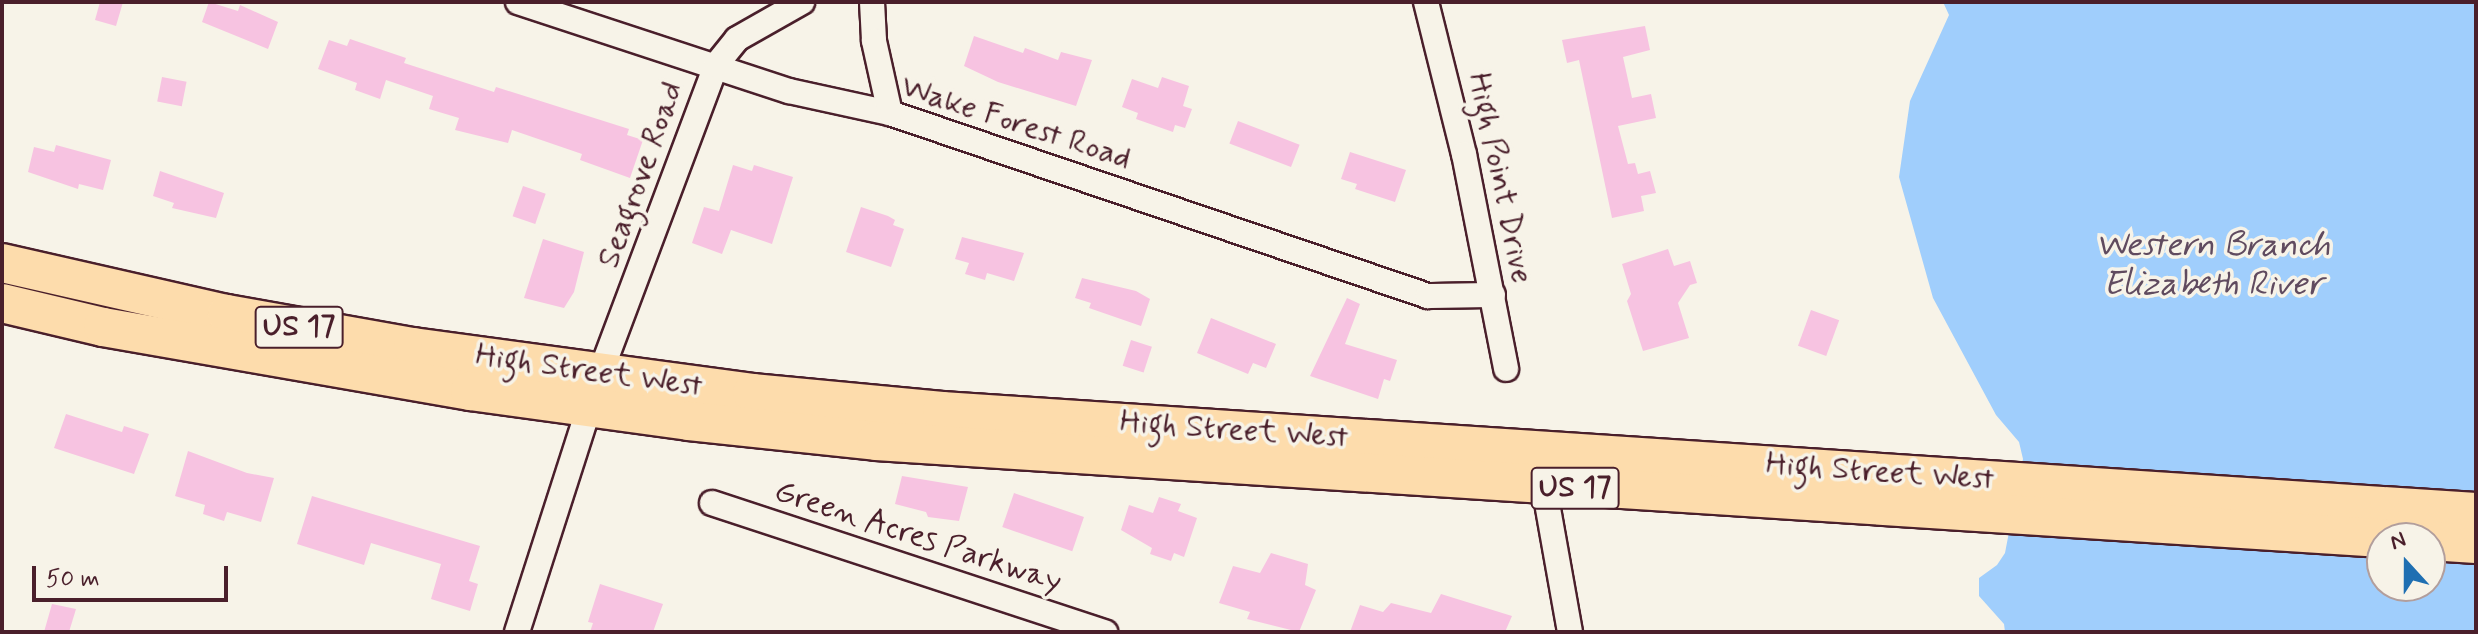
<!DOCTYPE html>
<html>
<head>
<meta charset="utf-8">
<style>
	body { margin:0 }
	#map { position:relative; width:2478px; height:634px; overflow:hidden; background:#f7f3e8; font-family:Mynerve,sans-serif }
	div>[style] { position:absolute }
	.water>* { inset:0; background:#a0cefc }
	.building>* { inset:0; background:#f7c3e1; transform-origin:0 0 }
	.roads { filter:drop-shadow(2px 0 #4a1f2b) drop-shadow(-2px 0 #4a1f2b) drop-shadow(0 2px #4a1f2b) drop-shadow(0 -2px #4a1f2b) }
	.street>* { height:24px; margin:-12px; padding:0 12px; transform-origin:12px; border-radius:12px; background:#f7f3e8 }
	.primary>* { height:38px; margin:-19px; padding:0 19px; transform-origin:19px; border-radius:19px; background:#fddcac }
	span { translate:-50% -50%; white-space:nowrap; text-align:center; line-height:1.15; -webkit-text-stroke:7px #f7f3e8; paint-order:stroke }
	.shield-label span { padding:2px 6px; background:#f7f3e8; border:2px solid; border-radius:6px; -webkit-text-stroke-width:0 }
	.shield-label { font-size:30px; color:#4a1f2b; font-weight:700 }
	.street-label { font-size:32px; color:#4a1f2b }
	.water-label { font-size:34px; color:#604b5f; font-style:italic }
	.frame { position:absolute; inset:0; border:4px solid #4a1f2b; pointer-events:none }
	.north { position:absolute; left:2366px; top:522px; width:80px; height:80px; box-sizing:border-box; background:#f7f3e8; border:2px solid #b29e9c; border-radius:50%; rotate:339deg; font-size:22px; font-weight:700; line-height:32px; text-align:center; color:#4a1f2b }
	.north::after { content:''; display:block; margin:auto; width:28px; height:36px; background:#1f6fb2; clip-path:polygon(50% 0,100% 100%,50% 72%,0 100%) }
	.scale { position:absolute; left:32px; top:566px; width:196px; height:36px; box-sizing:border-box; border:4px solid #4a1f2b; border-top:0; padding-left:10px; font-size:24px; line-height:28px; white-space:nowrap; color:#4a1f2b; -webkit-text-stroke:6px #f7f3e8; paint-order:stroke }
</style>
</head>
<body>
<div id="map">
	<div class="water">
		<i style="clip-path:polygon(evenodd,1943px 2px,2476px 2px,2476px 632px,2005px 632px,2004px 624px,1979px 596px,1979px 578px,1997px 565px,2005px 553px,2023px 459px,2019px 442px,1996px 415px,1933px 298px,1899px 177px,1910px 101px,1949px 15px,1943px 2px,2382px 538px,2430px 538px,2430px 586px,2382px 586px,2382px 538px)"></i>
	</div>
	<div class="building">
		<i style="clip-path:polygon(100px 2px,123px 2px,116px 26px,95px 20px)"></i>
		<i style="clip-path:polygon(209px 2px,238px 11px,240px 5px,278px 22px,268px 49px,202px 22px)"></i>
		<i style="clip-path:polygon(1645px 26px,1650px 50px,1623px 57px,1632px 98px,1651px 94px,1656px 118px,1618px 126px,1628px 164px,1635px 163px,1638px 174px,1650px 171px,1656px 193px,1641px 196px,1644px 211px,1612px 218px,1579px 60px,1567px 63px,1562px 40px)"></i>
		<i style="clip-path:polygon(974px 36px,1023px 53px,1025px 48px,1058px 60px,1061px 52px,1092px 60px,1076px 106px,998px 82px,964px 66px)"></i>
		<i style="clip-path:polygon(350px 39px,406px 58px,404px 63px,494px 92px,496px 87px,629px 129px,627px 135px,643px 140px,630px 178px,580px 160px,582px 154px,512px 130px,508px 143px,455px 130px,459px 118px,429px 109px,433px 96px,386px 80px,380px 99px,355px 90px,357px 83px,318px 69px,329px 40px,347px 46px)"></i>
		<i style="left:162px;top:77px;width:25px;height:25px;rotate:11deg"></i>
		<i style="clip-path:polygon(1162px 77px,1189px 86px,1183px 106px,1192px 109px,1185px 128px,1175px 125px,1173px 132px,1136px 119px,1138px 113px,1122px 107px,1132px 79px,1158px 88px)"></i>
		<i style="left:1238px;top:121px;width:66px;height:24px;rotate:21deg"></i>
		<i style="clip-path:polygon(56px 145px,111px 160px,103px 190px,79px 184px,78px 189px,28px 172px,34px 147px,54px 152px)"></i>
		<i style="clip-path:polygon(1350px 152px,1406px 170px,1395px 202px,1355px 189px,1357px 184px,1341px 179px)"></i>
		<i style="clip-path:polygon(733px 165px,752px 171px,754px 165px,793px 177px,772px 244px,731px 230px,722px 254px,692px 243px,704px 207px,719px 211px)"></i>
		<i style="clip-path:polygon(160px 171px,224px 193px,216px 218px,172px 208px,174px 203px,153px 196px)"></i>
		<i style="left:523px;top:186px;width:24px;height:32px;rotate:19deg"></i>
		<i style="clip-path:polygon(861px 207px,888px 216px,895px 220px,893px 225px,904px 229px,891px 267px,846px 252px)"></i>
		<i style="clip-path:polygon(962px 237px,1024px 253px,1014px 281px,987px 273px,985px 280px,965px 274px,969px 263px,955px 259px)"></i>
		<i style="clip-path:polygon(543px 239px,584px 252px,574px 292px,564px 308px,524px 298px)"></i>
		<i style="clip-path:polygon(1668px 249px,1674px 266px,1690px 261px,1697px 283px,1690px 285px,1678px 303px,1689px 338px,1643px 351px,1627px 301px,1631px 294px,1622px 264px)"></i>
		<i style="clip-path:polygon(1082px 278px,1136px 291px,1150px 299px,1141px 326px,1089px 308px,1091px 303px,1075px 298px)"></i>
		<i style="clip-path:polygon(1347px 298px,1360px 304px,1345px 344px,1397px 360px,1390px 381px,1384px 379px,1378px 399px,1310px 376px)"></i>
		<i style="left:1811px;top:310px;width:30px;height:38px;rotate:20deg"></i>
		<i style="clip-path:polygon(1211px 318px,1276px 344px,1266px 368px,1253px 363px,1248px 374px,1197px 353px)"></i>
		<i style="left:1131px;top:340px;width:22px;height:27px;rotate:18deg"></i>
		<i style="clip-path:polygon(66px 414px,122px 432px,124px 426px,149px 434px,134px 474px,54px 448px)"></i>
		<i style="clip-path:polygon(188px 451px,247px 473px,274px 478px,261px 522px,227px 512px,224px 521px,203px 514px,205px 505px,175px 496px)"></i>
		<i style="clip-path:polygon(902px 476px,968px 487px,959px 521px,928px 517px,926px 512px,895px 504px)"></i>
		<i style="left:1014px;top:493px;width:74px;height:36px;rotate:19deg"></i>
		<i style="clip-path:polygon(312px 496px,480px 546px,469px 581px,478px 584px,470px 611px,431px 599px,441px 564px,371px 543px,364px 565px,297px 544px)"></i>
		<i style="clip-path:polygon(1159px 497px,1181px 504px,1178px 511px,1197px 518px,1184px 557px,1174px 553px,1171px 561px,1150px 554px,1152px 548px,1121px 530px,1129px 505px,1153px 513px)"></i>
		<i style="clip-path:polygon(1271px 553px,1308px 564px,1305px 585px,1316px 590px,1299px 632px,1247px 619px,1250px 612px,1219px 603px,1233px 566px,1260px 573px)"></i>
		<i style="clip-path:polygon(600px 584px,663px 604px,653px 632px,590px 632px,593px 623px,588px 622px)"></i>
		<i style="clip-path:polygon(1441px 594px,1512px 616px,1505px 632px,1350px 632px,1360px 605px,1383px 612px,1391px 603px,1431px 613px)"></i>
		<i style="clip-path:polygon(52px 604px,76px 609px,69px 632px,44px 632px)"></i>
	</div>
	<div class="roads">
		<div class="street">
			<i style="left:518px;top:2px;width:285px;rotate:18.2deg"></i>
			<i style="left:789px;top:91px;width:103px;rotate:12.3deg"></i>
			<i style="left:890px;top:113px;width:568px;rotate:18.79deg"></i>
			<i style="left:1428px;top:296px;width:65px;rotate:-0.9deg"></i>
			<i style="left:872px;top:2px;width:39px;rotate:87deg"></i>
			<i style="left:874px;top:41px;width:74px;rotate:77.5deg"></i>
			<i style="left:1426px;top:2px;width:157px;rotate:76deg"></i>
			<i style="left:1464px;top:154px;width:219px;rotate:78.9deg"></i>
			<i style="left:1544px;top:486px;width:148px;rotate:79.9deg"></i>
			<i style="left:712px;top:503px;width:414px;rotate:18.2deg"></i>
			<i style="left:517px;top:632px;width:271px;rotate:-72.2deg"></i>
			<i style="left:600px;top:374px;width:330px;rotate:-69.4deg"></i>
			<i style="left:716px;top:65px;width:33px;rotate:-51deg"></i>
			<i style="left:737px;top:39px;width:75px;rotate:-29.6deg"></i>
		</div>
		<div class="primary">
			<i style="left:2px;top:263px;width:231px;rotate:12.8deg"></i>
			<i style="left:227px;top:314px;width:189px;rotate:10.1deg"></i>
			<i style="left:413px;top:347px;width:342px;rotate:7.7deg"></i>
			<i style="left:752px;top:393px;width:191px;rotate:5.4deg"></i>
			<i style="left:942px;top:411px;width:1537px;rotate:3.77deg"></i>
			<i style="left:2px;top:303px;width:104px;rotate:13.4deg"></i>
			<i style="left:103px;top:327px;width:373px;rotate:9.9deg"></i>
			<i style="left:470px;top:391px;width:221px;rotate:7.8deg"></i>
			<i style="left:689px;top:421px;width:188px;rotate:6.1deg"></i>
			<i style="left:876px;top:441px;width:1509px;rotate:3.69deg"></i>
			<i style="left:2430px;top:541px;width:46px;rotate:3.7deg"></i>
		</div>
	</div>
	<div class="shield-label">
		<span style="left:299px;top:327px">US 17</span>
		<span style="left:1575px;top:488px">US 17</span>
	</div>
	<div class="street-label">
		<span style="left:1016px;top:123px;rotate:18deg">Wake Forest Road</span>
		<span style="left:641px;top:175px;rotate:-70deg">Seagrove Road</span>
		<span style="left:1500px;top:178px;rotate:78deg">High Point Drive</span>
		<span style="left:589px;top:371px;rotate:8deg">High Street West</span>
		<span style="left:1234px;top:430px;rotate:4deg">High Street West</span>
		<span style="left:1880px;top:472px;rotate:4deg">High Street West</span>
		<span style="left:918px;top:537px;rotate:18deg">Green Acres Parkway</span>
	</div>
	<div class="water-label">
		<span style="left:2213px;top:265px">Western Branch<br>Elizabeth River</span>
	</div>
	<div class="frame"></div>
	<div class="north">N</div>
	<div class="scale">50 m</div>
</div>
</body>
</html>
